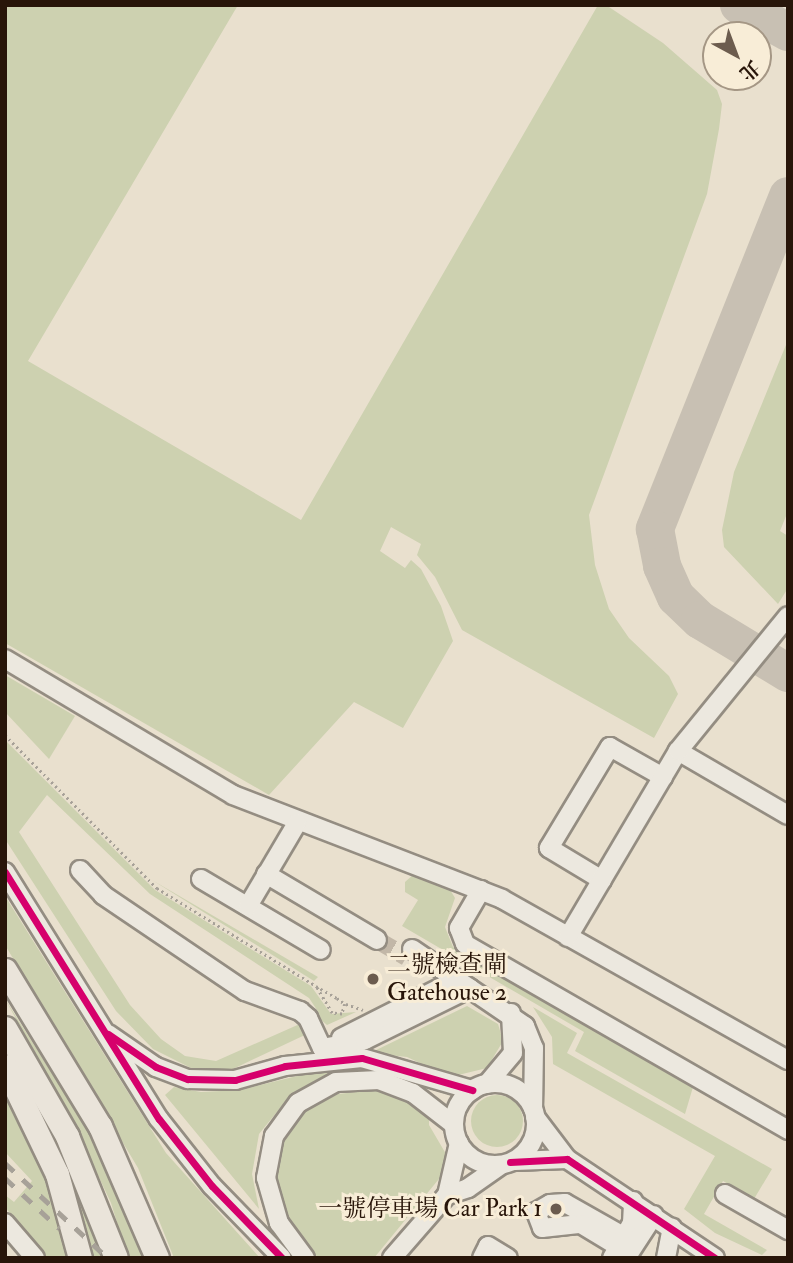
<!DOCTYPE html>
<html>
<head>
<meta charset="utf-8">
<style>
	body { margin:0 }
	#map { position:relative; width:793px; height:1263px; overflow:hidden; background:#e9e0ce; font-family:"IM FELL Double Pica","Noto Serif TC",serif }
	div>[style] { position:absolute }
	.green>* { inset:0; background:#cdd1b0 }
	.round { border-radius:50% }
	.taxiway>* { height:38px; margin:-19px; padding:0 19px; transform-origin:19px; border-radius:19px; background:#c8c0b3 }
	.minor-tunnel>* { height:18px; margin-top:-9px; transform-origin:0; background:repeating-linear-gradient(90deg,#c2b7a7 0 18px,transparent 0 27px) }
	.path>* { height:2.5px; margin-top:-1.25px; transform-origin:0; background:repeating-linear-gradient(90deg,#a7a198 0 2px,transparent 0 5.5px) }
	.roads { filter:drop-shadow(2px 0 #948d82) drop-shadow(-2px 0 #948d82) drop-shadow(0 2px #948d82) drop-shadow(0 -2px #948d82) }
	.minor>* { height:18px; margin:-9px; padding:0 9px; transform-origin:9px; border-radius:9px; background:#ece8df }
	.minor>.ring { margin:-9px; padding:0; box-sizing:content-box; background:none; border:18px solid #ece8df; border-radius:50% }
	.major>* { height:23px; margin:-11.5px; padding:0 11.5px; transform-origin:11.5px; border-radius:11.5px; background:#eae4da }
	.rail>* { height:4.5px; margin-top:-2.25px; transform-origin:0; background:repeating-linear-gradient(90deg,#a7a198 0 12px,transparent 0 24px) }
	.cycleway>* { height:7px; margin:-3.5px; padding:0 3.5px; transform-origin:3.5px; border-radius:3.5px; background:#d6006c }
	.dots>* { width:19px; height:19px; translate:-50% -50%; box-sizing:border-box; border:4px solid #f8edd7; border-radius:50% }
	span { translate:-50% -50%; white-space:nowrap; text-align:center; line-height:1.15; -webkit-text-stroke:6px #f8edd7; paint-order:stroke }
	.poi-label { font-size:24px; color:#281509 }
	.left { translate:0 -50%; text-align:left }
	.right { translate:-100% -50%; text-align:right }
	.frame { position:absolute; inset:0; border:7px solid #281509; pointer-events:none }
	.north { position:absolute; left:702px; top:21px; width:70px; height:70px; box-sizing:border-box; background:#f8edd7; border:2px solid #a59785; border-radius:50%; rotate:139deg; font-size:19px; font-weight:700; line-height:28px; text-align:center; color:#281509 }
	.north::after { content:''; display:block; margin:auto; width:24px; height:32px; background:#6c5c4e; clip-path:polygon(50% 0,100% 100%,50% 72%,0 100%) }
</style>
</head>
<body>
<div id="map">
	<div class="green">
		<i style="clip-path:polygon(5px 5px,238px 5px,28px 361px,301px 520px,598px 5px,606px 5px,663px 43px,717px 90px,722px 104px,719px 129px,707px 194px,589px 515px,595px 565px,609px 609px,629px 638px,669px 676px,678px 694px,654px 738px,462px 630px,435px 577px,417px 555px,421px 544px,391px 527px,380px 551px,405px 568px,411px 560px,421px 569px,441px 606px,453px 641px,403px 728px,354px 702px,269px 795px,5px 643px)"></i>
		<i style="clip-path:polygon(788px 340px,788px 511px,780px 531px,788px 536px,788px 588px,778px 604px,724px 547px,722px 530px,734px 472px)"></i>
		<i style="clip-path:polygon(5px 675px,75px 716px,49px 759px,5px 712px)"></i>
		<i style="clip-path:polygon(5px 740px,155px 890px,311px 986px,331px 1014px,356px 1012px,327px 1025px,314px 1014px,317px 1010px,309px 998px,150px 894px,47px 795px,19px 832px,130px 1005px,161px 1039px,185px 1056px,216px 1061px,302px 1023px,307px 1034px,233px 1069px,193px 1069px,153px 1049px,116px 1011px,5px 839px)"></i>
		<i style="clip-path:polygon(414px 874px,449px 888px,455px 898px,445px 927px,453px 947px,693px 1087px,685px 1114px,575px 1051px,584px 1032px,402px 926px,418px 900px,405px 892px,405px 882px)"></i>
		<i style="clip-path:polygon(152px 880px,318px 977px,314px 981px)"></i>
		<i style="clip-path:polygon(5px 896px,166px 1153px,260px 1258px,174px 1258px,138px 1168px,5px 945px)"></i>
		<i style="clip-path:polygon(5px 999px,120px 1181px,150px 1258px,128px 1258px,111px 1203px,74px 1124px)"></i>
		<i style="clip-path:polygon(467px 1006px,498px 1024px,503px 1041px,487px 1068px,450px 1077px,407px 1057px,370px 1053px)"></i>
		<i style="clip-path:polygon(533px 1007px,577px 1033px,567px 1053px,772px 1169px,754px 1199px,723px 1181px,704px 1214px,767px 1250px,762px 1255px,715px 1233px,684px 1209px,715px 1156px,553px 1064px,552px 1037px)"></i>
		<i style="clip-path:polygon(334px 1067px,368px 1067px,398px 1076px,340px 1074px,289px 1097px,259px 1134px,252px 1174px,259px 1209px,165px 1095px,174px 1087px,201px 1092px,240px 1090px)"></i>
		<i style="clip-path:polygon(374px 1090px,403px 1099px,429px 1116px,429px 1125px,446px 1154px,443px 1174px,374px 1258px,318px 1258px,279px 1206px,275px 1157px,287px 1133px,308px 1109px,338px 1094px)"></i>
		<i style="clip-path:polygon(5px 1091px,56px 1204px,68px 1258px,47px 1258px,5px 1207px,5px 1195px,14px 1202px,32px 1181px,5px 1152px)"></i>
		<i class="round" style="left:471px;top:1095px;width:52px;height:52px"></i>
		<i style="clip-path:polygon(49px 1121px,105px 1258px,89px 1258px,69px 1173px)"></i>
	</div>
	<div class="taxiway">
		<i style="left:739px;top:5px;width:56px;rotate:28.9deg"></i>
		<i style="left:788px;top:196px;width:359px;rotate:111.8deg"></i>
		<i style="left:655px;top:529px;width:38px;rotate:79deg"></i>
		<i style="left:662px;top:566px;width:34px;rotate:66deg"></i>
		<i style="left:676px;top:597px;width:33px;rotate:44deg"></i>
		<i style="left:700px;top:620px;width:103px;rotate:31.1deg"></i>
	</div>
	<div class="minor-tunnel">
		<i style="left:377px;top:940px;width:34px;rotate:30deg"></i>
	</div>
	<div class="path">
		<i style="left:5px;top:735px;width:216px;rotate:45.2deg"></i>
		<i style="left:157px;top:888px;width:187px;rotate:31.6deg"></i>
		<i style="left:316px;top:986px;width:24px;rotate:30deg"></i>
		<i style="left:337px;top:998px;width:10px;rotate:37deg"></i>
		<i style="left:345px;top:1004px;width:10px;rotate:107deg"></i>
		<i style="left:342px;top:1014px;width:10px;rotate:-174deg"></i>
		<i style="left:332px;top:1013px;width:31px;rotate:-121deg"></i>
		<i style="left:346px;top:1004px;width:18px;rotate:19deg"></i>
	</div>
	<div class="roads">
		<div class="minor">
			<i style="left:5px;top:659px;width:265px;rotate:30.8deg"></i>
			<i style="left:233px;top:795px;width:288px;rotate:21.1deg"></i>
			<i style="left:502px;top:899px;width:328px;rotate:29.4deg"></i>
			<i style="left:678px;top:751px;width:127px;rotate:30.2deg"></i>
			<i style="left:80px;top:870px;width:34px;rotate:47deg"></i>
			<i style="left:103px;top:895px;width:171px;rotate:34.1deg"></i>
			<i style="left:245px;top:991px;width:59px;rotate:20deg"></i>
			<i style="left:300px;top:1011px;width:11px;rotate:41deg"></i>
			<i style="left:308px;top:1018px;width:33px;rotate:65deg"></i>
			<i style="left:322px;top:1048px;width:44px;rotate:-10.5deg"></i>
			<i style="left:365px;top:1040px;width:117px;rotate:-26.3deg"></i>
			<i style="left:5px;top:872px;width:291px;rotate:58.1deg"></i>
			<i style="left:159px;top:1119px;width:85px;rotate:51.7deg"></i>
			<i style="left:212px;top:1186px;width:100px;rotate:45.8deg"></i>
			<i style="left:266px;top:874px;width:129px;rotate:30.7deg"></i>
			<i style="left:201px;top:879px;width:139px;rotate:30.6deg"></i>
			<i style="left:602px;top:880px;width:62px;rotate:-148.9deg"></i>
			<i style="left:549px;top:848px;width:118px;rotate:-58.9deg"></i>
			<i style="left:610px;top:747px;width:61px;rotate:29.5deg"></i>
			<i style="left:481px;top:890px;width:44px;rotate:120.1deg"></i>
			<i style="left:459px;top:928px;width:17px;rotate:69deg"></i>
			<i style="left:465px;top:944px;width:373px;rotate:29.9deg"></i>
			<i style="left:248px;top:906px;width:96px;rotate:-59.4deg"></i>
			<i style="left:568px;top:937px;width:216px;rotate:-59.4deg"></i>
			<i style="left:678px;top:751px;width:174px;rotate:-50.8deg"></i>
			<i style="left:412px;top:949px;width:137px;rotate:34.3deg"></i>
			<i style="left:525px;top:1026px;width:24px;rotate:68deg"></i>
			<i style="left:534px;top:1048px;width:61px;rotate:90.9deg"></i>
			<i style="left:108px;top:1034px;width:58px;rotate:34.5deg"></i>
			<i style="left:156px;top:1067px;width:34px;rotate:21deg"></i>
			<i style="left:188px;top:1079px;width:47px;rotate:1.2deg"></i>
			<i style="left:235px;top:1080px;width:52px;rotate:-15.6deg"></i>
			<i style="left:285px;top:1066px;width:77px;rotate:-5.9deg"></i>
			<i style="left:362px;top:1058px;width:115px;rotate:16.2deg"></i>
			<i style="left:341px;top:1038px;width:129px;rotate:-26.8deg"></i>
			<i class="ring" style="left:454px;top:1083px;width:64px;height:64px"></i>
			<i style="left:487px;top:1084px;width:40px;rotate:-50deg"></i>
			<i style="left:513px;top:1053px;width:40px;rotate:-92.9deg"></i>
			<i style="left:535px;top:1117px;width:53px;rotate:52.7deg"></i>
			<i style="left:515px;top:1161px;width:52px;rotate:-2.2deg"></i>
			<i style="left:567px;top:1159px;width:178px;rotate:33.8deg"></i>
			<i style="left:725px;top:1194px;width:73px;rotate:29.7deg"></i>
			<i style="left:447px;top:1195px;width:53px;rotate:-77deg"></i>
			<i style="left:5px;top:1223px;width:46px;rotate:49.4deg"></i>
			<i style="left:625px;top:1237px;width:69px;rotate:-150.5deg"></i>
			<i style="left:565px;top:1203px;width:15px;rotate:176deg"></i>
			<i style="left:550px;top:1204px;width:16px;rotate:150deg"></i>
			<i style="left:536px;top:1212px;width:17px;rotate:69deg"></i>
			<i style="left:542px;top:1228px;width:39px;rotate:-6deg"></i>
			<i style="left:581px;top:1224px;width:56px;rotate:31.1deg"></i>
			<i style="left:305px;top:1258px;width:44px;rotate:-126.6deg"></i>
			<i style="left:279px;top:1223px;width:47px;rotate:-106.1deg"></i>
			<i style="left:266px;top:1178px;width:43px;rotate:-79.2deg"></i>
			<i style="left:274px;top:1136px;width:41px;rotate:-54deg"></i>
			<i style="left:298px;top:1103px;width:43px;rotate:-28.9deg"></i>
			<i style="left:336px;top:1082px;width:43px;rotate:-2.7deg"></i>
			<i style="left:379px;top:1080px;width:36px;rotate:21deg"></i>
			<i style="left:413px;top:1093px;width:51px;rotate:37.8deg"></i>
			<i style="left:392px;top:1258px;width:84px;rotate:-48.9deg"></i>
			<i style="left:447px;top:1195px;width:22px;rotate:-18deg"></i>
			<i style="left:468px;top:1188px;width:40px;rotate:-34.9deg"></i>
			<i style="left:482px;top:1258px;width:13px;rotate:-63deg"></i>
			<i style="left:488px;top:1246px;width:23px;rotate:31deg"></i>
			<i style="left:612px;top:1258px;width:40px;rotate:-60.3deg"></i>
			<i style="left:632px;top:1223px;width:22px;rotate:-87deg"></i>
			<i style="left:626px;top:1258px;width:51px;rotate:-56.9deg"></i>
			<i style="left:666px;top:1258px;width:31px;rotate:-79deg"></i>
		</div>
		<div class="major">
			<i style="left:5px;top:970px;width:183px;rotate:58.7deg"></i>
			<i style="left:100px;top:1126px;width:144px;rotate:66.6deg"></i>
			<i style="left:5px;top:1028px;width:125px;rotate:60.1deg"></i>
			<i style="left:67px;top:1136px;width:131px;rotate:68.1deg"></i>
			<i style="left:5px;top:1066px;width:120px;rotate:64.3deg"></i>
			<i style="left:57px;top:1174px;width:87px;rotate:74.7deg"></i>
		</div>
	</div>
	<div class="rail">
		<i style="left:5px;top:1163px;width:140px;rotate:42.7deg"></i>
		<i style="left:5px;top:1178px;width:74px;rotate:42.8deg"></i>
	</div>
	<div class="cycleway">
		<i style="left:5px;top:872px;width:291px;rotate:58.1deg"></i>
		<i style="left:159px;top:1119px;width:85px;rotate:51.7deg"></i>
		<i style="left:212px;top:1186px;width:100px;rotate:45.8deg"></i>
		<i style="left:108px;top:1034px;width:58px;rotate:34.5deg"></i>
		<i style="left:156px;top:1067px;width:34px;rotate:21deg"></i>
		<i style="left:188px;top:1079px;width:47px;rotate:1.2deg"></i>
		<i style="left:235px;top:1080px;width:52px;rotate:-15.6deg"></i>
		<i style="left:285px;top:1066px;width:77px;rotate:-5.9deg"></i>
		<i style="left:362px;top:1058px;width:115px;rotate:16.2deg"></i>
		<i style="left:510px;top:1162px;width:57px;rotate:-3deg"></i>
		<i style="left:567px;top:1159px;width:178px;rotate:33.8deg"></i>
	</div>
	<div class="dots">
		<i style="left:373px;top:979px;background:#6c5c4e"></i>
		<i style="left:556px;top:1209px;background:#6c5c4e"></i>
	</div>
	<div class="poi-label">
		<span class="left" style="left:387px;top:979px">二號檢查閘<br>Gatehouse 2</span>
		<span class="right" style="left:542px;top:1209px">一號停車場 Car Park 1</span>
	</div>
	<div class="frame"></div>
	<div class="north">北</div>
</div>
</body>
</html>
